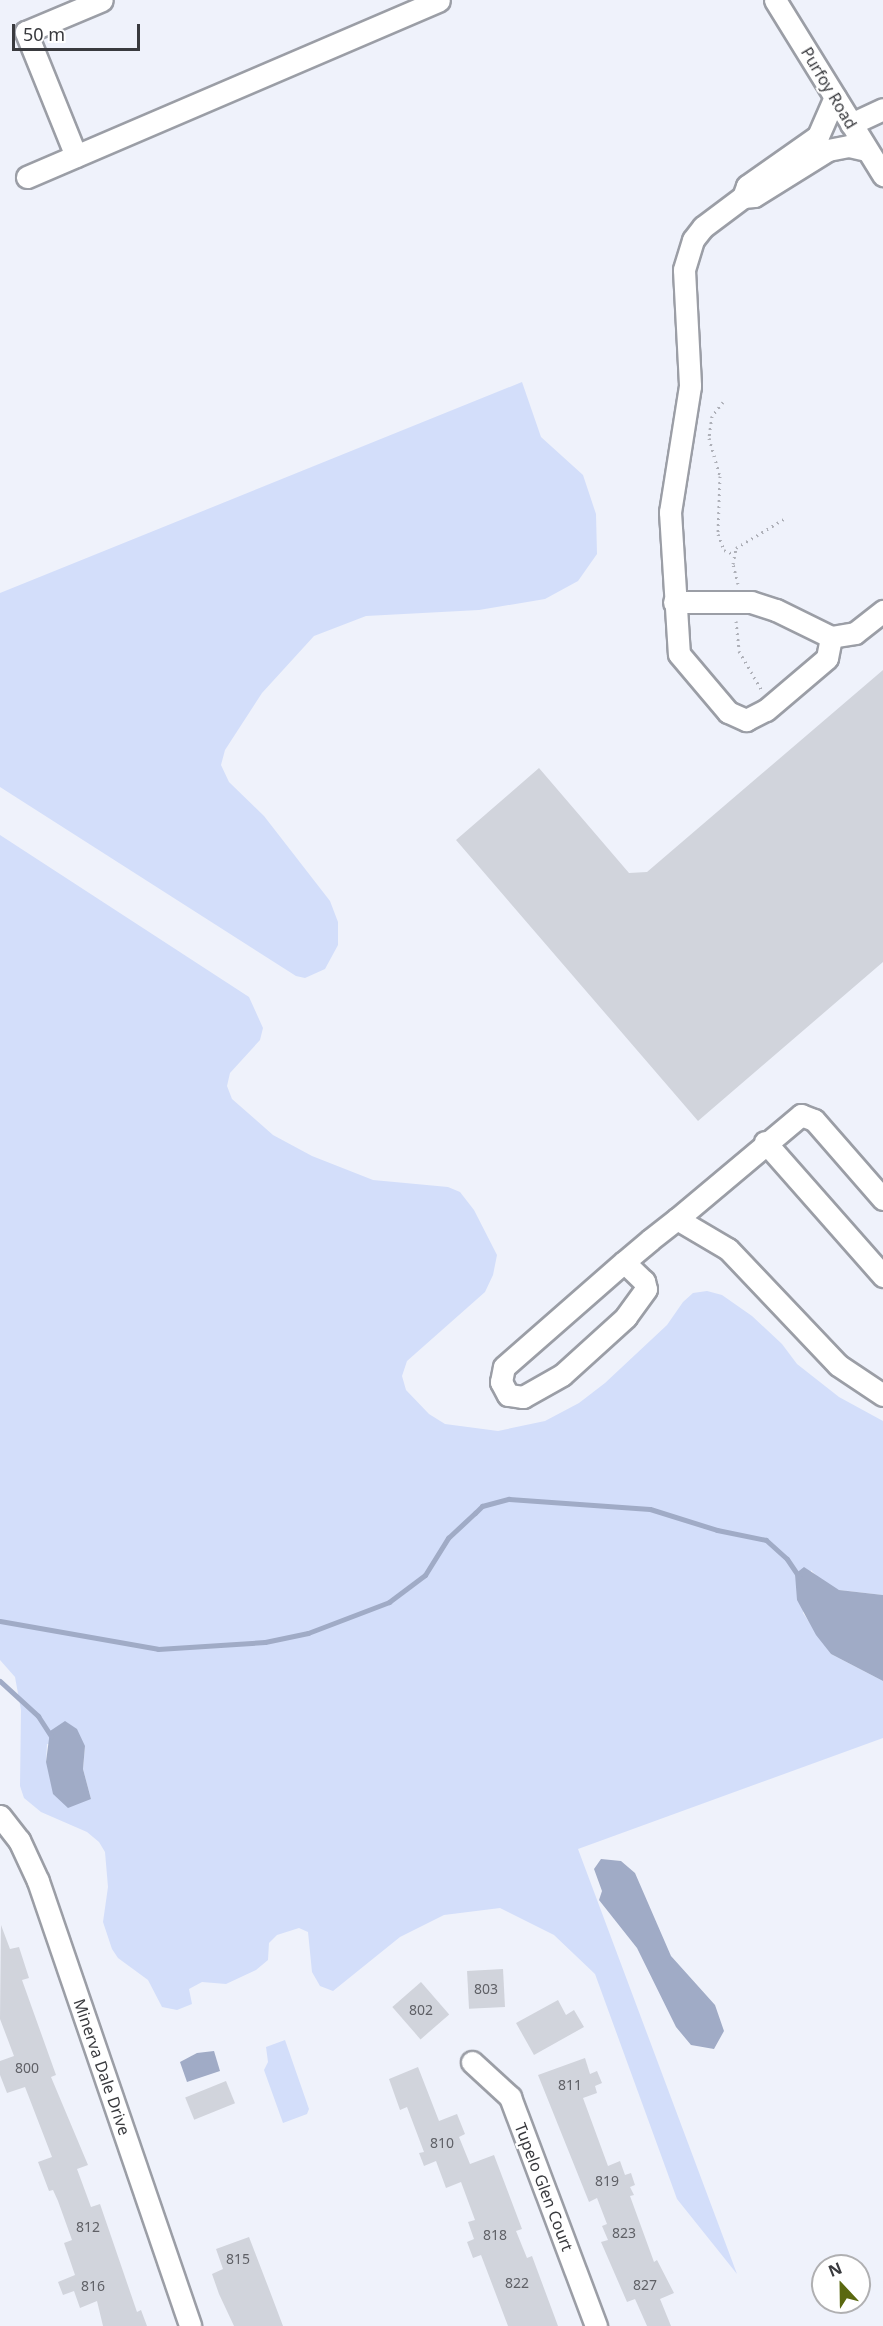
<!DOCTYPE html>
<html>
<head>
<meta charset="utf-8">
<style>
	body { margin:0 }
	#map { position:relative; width:883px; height:2326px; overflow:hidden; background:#eff2fb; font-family:"Noto Sans",sans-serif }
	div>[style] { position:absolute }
	.green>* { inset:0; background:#d3defa }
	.water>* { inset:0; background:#a0abc6 }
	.stream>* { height:5px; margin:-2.5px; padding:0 2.5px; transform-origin:2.5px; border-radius:2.5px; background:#a0abc6 }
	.building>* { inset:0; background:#d1d4dc; transform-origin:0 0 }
	.path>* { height:3px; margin-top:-1.5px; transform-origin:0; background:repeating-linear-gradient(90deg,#aeb0b8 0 1.5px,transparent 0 6px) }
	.roads { filter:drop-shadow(2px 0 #9b9ea6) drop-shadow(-2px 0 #9b9ea6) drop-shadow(0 2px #9b9ea6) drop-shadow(0 -2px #9b9ea6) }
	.minor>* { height:21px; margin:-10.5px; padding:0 10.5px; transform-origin:10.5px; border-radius:10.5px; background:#fff }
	span { translate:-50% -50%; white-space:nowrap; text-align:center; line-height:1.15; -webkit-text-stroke:4.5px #fff; paint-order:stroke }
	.number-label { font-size:14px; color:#5f6066 }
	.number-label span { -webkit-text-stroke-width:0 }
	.street-label { font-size:16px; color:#393a3e }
	.north { position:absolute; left:811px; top:2254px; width:60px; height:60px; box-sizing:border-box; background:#fff; border:2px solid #b0b0b2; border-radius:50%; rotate:338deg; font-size:16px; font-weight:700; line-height:24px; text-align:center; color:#393a3e }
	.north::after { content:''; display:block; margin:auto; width:21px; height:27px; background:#5a6810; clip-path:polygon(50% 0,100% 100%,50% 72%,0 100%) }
	.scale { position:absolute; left:12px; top:24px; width:128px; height:27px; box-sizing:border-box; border:3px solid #393a3e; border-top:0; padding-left:8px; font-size:18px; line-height:21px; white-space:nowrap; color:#393a3e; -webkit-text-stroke:4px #fff; paint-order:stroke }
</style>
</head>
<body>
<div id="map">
	<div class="green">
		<i style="clip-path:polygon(522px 382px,541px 437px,583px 475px,596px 514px,597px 554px,578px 581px,545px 599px,479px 610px,366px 616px,314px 636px,262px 693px,225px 750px,221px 765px,229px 782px,264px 816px,330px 901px,338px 922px,338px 945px,325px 969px,305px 978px,296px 976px,0 787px,0 593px)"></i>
		<i style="clip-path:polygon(evenodd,0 835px,249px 997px,263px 1028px,260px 1040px,230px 1073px,227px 1086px,232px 1099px,273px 1135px,312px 1156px,373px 1180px,448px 1187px,460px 1192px,474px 1210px,497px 1255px,493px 1275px,485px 1292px,407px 1361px,402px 1376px,406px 1390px,429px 1414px,445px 1424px,498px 1431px,545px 1421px,579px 1403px,605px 1383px,667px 1325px,683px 1302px,693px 1293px,707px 1291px,722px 1295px,752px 1316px,782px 1344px,797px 1364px,839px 1397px,883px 1421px,883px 1595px,839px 1590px,825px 1585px,811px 1570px,803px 1613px,831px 1654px,883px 1681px,883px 1738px,578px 1849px,737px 2274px,677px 2199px,595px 1974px,554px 1935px,500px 1908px,444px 1915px,400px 1937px,333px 1991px,320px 1986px,312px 1972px,308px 1932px,299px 1928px,277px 1935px,269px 1943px,268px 1960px,256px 1970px,226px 1984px,202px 1982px,189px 1989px,192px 2004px,177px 2010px,162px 2007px,148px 1980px,118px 1958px,112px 1949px,103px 1922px,108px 1887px,105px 1852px,99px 1842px,87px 1832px,41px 1812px,24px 1798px,20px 1786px,21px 1710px,15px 1677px,0 1660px,0 835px,47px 1744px,85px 1746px,83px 1769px,91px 1799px,46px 1762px,47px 1744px)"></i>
		<i style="clip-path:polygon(285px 2040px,309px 2109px,307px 2114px,283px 2123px,264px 2070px,268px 2062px,266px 2047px)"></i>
	</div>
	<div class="water">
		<i style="clip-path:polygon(804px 1567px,839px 1590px,883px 1595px,883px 1681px,831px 1654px,816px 1635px,797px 1600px,795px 1574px)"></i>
		<i style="clip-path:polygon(65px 1721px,77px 1729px,85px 1746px,83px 1769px,91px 1799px,68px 1808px,53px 1794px,46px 1762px,50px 1731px)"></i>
		<i style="clip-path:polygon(601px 1859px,621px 1861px,635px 1873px,671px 1956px,715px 2005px,724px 2031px,714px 2049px,691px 2045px,676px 2027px,637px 1948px,599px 1900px,602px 1891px,594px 1869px)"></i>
		<i style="clip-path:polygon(214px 2051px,220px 2071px,187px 2082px,180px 2062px,197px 2053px)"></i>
	</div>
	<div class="stream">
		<i style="left:0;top:1621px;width:160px;rotate:10deg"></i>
		<i style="left:158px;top:1649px;width:107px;rotate:-3.7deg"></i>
		<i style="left:265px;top:1642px;width:44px;rotate:-11.8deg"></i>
		<i style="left:308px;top:1633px;width:87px;rotate:-20.9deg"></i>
		<i style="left:389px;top:1602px;width:45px;rotate:-36.9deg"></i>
		<i style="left:425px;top:1575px;width:44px;rotate:-58.1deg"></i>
		<i style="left:448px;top:1538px;width:37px;rotate:-43deg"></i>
		<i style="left:475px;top:1513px;width:10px;rotate:-45deg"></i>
		<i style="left:482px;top:1506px;width:28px;rotate:-15deg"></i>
		<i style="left:509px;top:1499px;width:141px;rotate:4.1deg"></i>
		<i style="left:650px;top:1509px;width:70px;rotate:17.4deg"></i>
		<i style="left:717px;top:1530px;width:50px;rotate:11.5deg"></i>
		<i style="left:766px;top:1540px;width:28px;rotate:42deg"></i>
		<i style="left:787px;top:1559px;width:22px;rotate:56deg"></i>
		<i style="left:0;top:1681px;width:52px;rotate:42.6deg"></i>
		<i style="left:38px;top:1716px;width:24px;rotate:57deg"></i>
	</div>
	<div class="building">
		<i style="clip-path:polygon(883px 670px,883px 962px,698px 1121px,456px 840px,539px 768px,629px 873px,647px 872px)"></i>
		<i style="clip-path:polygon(1px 1925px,10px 1949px,19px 1947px,29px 1978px,22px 1980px,56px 2075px,51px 2077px,88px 2165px,77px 2169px,91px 2207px,100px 2204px,137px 2312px,141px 2310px,147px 2326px,103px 2326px,97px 2301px,80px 2308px,74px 2291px,63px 2295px,58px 2282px,75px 2275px,64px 2243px,72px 2240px,58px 2201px,53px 2190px,49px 2191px,38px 2162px,52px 2157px,25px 2087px,7px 2093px,0 2075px,0 2061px,14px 2056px,0 2019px)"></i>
		<i style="left:503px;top:1969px;width:38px;height:36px;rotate:87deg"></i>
		<i style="left:421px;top:1982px;width:43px;height:38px;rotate:49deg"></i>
		<i style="clip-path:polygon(558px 2000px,566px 2015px,574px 2010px,584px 2027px,534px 2055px,516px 2023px)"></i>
		<i style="clip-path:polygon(585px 2058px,590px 2074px,597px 2071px,602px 2083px,595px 2086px,597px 2093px,583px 2098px,608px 2166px,620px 2161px,625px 2175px,631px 2173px,635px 2185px,630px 2187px,634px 2195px,630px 2196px,654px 2262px,657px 2260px,674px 2293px,660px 2299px,671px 2326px,647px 2326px,635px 2299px,627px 2302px,601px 2242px,608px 2240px,602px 2226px,607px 2224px,597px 2198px,589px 2202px,538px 2075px)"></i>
		<i style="clip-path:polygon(418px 2067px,439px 2121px,457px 2114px,465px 2134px,459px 2137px,470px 2164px,494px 2155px,522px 2229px,516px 2231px,527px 2258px,532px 2256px,558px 2326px,508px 2326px,481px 2255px,473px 2258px,467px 2242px,474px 2239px,468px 2222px,475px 2220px,461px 2182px,446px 2188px,436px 2161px,424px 2166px,419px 2153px,424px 2152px,407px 2107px,400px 2110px,389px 2079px)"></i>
		<i style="left:226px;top:2081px;width:24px;height:44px;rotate:68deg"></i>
		<i style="clip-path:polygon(249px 2237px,269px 2289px,283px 2326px,234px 2326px,219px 2294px,212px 2274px,223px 2269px,216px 2249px)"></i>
	</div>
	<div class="path">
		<i style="left:723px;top:402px;width:18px;rotate:128deg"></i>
		<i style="left:712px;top:416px;width:22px;rotate:98deg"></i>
		<i style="left:709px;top:438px;width:40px;rotate:74deg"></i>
		<i style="left:720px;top:476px;width:58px;rotate:92deg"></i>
		<i style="left:718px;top:534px;width:17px;rotate:69deg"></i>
		<i style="left:724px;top:550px;width:10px;rotate:24deg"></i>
		<i style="left:738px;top:584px;width:21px;rotate:-104deg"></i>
		<i style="left:733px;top:564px;width:16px;rotate:-79deg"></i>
		<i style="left:736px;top:548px;width:56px;rotate:-31.1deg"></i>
		<i style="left:736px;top:621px;width:30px;rotate:84deg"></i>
		<i style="left:739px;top:651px;width:44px;rotate:59.9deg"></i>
	</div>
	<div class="roads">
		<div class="minor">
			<i style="left:775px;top:0;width:206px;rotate:58.3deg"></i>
			<i style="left:835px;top:97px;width:43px;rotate:113.6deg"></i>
			<i style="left:818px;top:136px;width:87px;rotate:144.8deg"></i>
			<i style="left:747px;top:186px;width:12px;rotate:110deg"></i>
			<i style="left:743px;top:197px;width:11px;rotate:-5deg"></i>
			<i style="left:754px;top:196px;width:87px;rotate:-31.9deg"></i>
			<i style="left:828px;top:150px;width:21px;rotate:-11deg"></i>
			<i style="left:849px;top:146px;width:18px;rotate:13deg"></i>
			<i style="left:851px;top:124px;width:35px;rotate:-25deg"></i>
			<i style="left:76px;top:156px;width:134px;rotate:-112deg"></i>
			<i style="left:26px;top:32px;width:82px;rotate:-22.8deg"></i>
			<i style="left:27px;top:177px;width:448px;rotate:-23.2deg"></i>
			<i style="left:743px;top:197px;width:50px;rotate:143.1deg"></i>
			<i style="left:703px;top:227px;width:16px;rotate:128deg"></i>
			<i style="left:693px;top:240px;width:31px;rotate:107deg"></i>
			<i style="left:684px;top:270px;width:116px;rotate:87deg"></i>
			<i style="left:690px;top:386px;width:128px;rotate:99deg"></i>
			<i style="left:670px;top:512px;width:142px;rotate:86.4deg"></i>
			<i style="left:679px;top:654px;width:76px;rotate:49.8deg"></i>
			<i style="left:728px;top:712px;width:20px;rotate:24deg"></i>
			<i style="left:746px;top:720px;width:22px;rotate:-27deg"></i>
			<i style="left:766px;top:710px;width:80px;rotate:-40.4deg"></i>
			<i style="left:827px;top:658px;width:21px;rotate:-79deg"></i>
			<i style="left:831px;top:637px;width:24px;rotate:-9deg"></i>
			<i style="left:855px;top:633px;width:36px;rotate:-38deg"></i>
			<i style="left:674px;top:602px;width:77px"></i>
			<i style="left:751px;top:602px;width:26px;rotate:18deg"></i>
			<i style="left:776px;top:610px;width:61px;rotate:26.1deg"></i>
			<i style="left:765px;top:1142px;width:179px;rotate:48.6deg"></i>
			<i style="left:883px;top:1199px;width:105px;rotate:-131.1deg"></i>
			<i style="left:814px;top:1120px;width:14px;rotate:-159deg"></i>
			<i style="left:801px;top:1115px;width:162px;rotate:140deg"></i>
			<i style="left:677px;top:1219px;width:59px;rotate:30.5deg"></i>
			<i style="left:728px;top:1249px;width:160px;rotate:46.5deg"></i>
			<i style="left:838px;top:1365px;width:54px;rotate:33.7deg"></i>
			<i style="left:624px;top:1262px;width:28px;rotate:44deg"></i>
			<i style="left:644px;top:1281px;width:8px;rotate:76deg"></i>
			<i style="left:646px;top:1289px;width:34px;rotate:126deg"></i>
			<i style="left:626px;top:1317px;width:86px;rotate:137.8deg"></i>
			<i style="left:562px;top:1375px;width:45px;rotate:150.6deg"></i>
			<i style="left:523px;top:1397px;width:15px;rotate:-172deg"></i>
			<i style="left:508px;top:1395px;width:15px;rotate:-118deg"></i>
			<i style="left:501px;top:1382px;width:15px;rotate:-79deg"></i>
			<i style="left:504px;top:1367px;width:159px;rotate:-41.2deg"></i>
			<i style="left:624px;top:1262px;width:34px;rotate:-40deg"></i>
			<i style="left:650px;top:1240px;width:34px;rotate:-38deg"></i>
			<i style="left:0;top:1816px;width:31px;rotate:52deg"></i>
			<i style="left:19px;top:1840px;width:45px;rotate:65.1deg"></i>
			<i style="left:38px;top:1881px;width:470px;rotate:71.1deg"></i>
			<i style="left:472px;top:2062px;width:52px;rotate:42.6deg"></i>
			<i style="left:510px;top:2097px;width:245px;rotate:69.4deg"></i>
		</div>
	</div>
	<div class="number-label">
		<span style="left:486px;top:1989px">803</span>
		<span style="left:421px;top:2010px">802</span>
		<span style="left:27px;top:2068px">800</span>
		<span style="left:570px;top:2085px">811</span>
		<span style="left:442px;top:2143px">810</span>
		<span style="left:607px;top:2181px">819</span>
		<span style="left:88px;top:2227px">812</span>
		<span style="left:624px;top:2233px">823</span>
		<span style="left:495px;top:2235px">818</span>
		<span style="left:238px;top:2259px">815</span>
		<span style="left:517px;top:2283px">822</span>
		<span style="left:645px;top:2285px">827</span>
		<span style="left:93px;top:2286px">816</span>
	</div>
	<div class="street-label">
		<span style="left:829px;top:88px;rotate:59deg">Purfoy Road</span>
		<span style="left:102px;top:2067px;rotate:71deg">Minerva Dale Drive</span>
		<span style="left:544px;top:2187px;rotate:69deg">Tupelo Glen Court</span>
	</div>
	<div class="north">N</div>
	<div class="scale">50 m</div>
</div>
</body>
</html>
